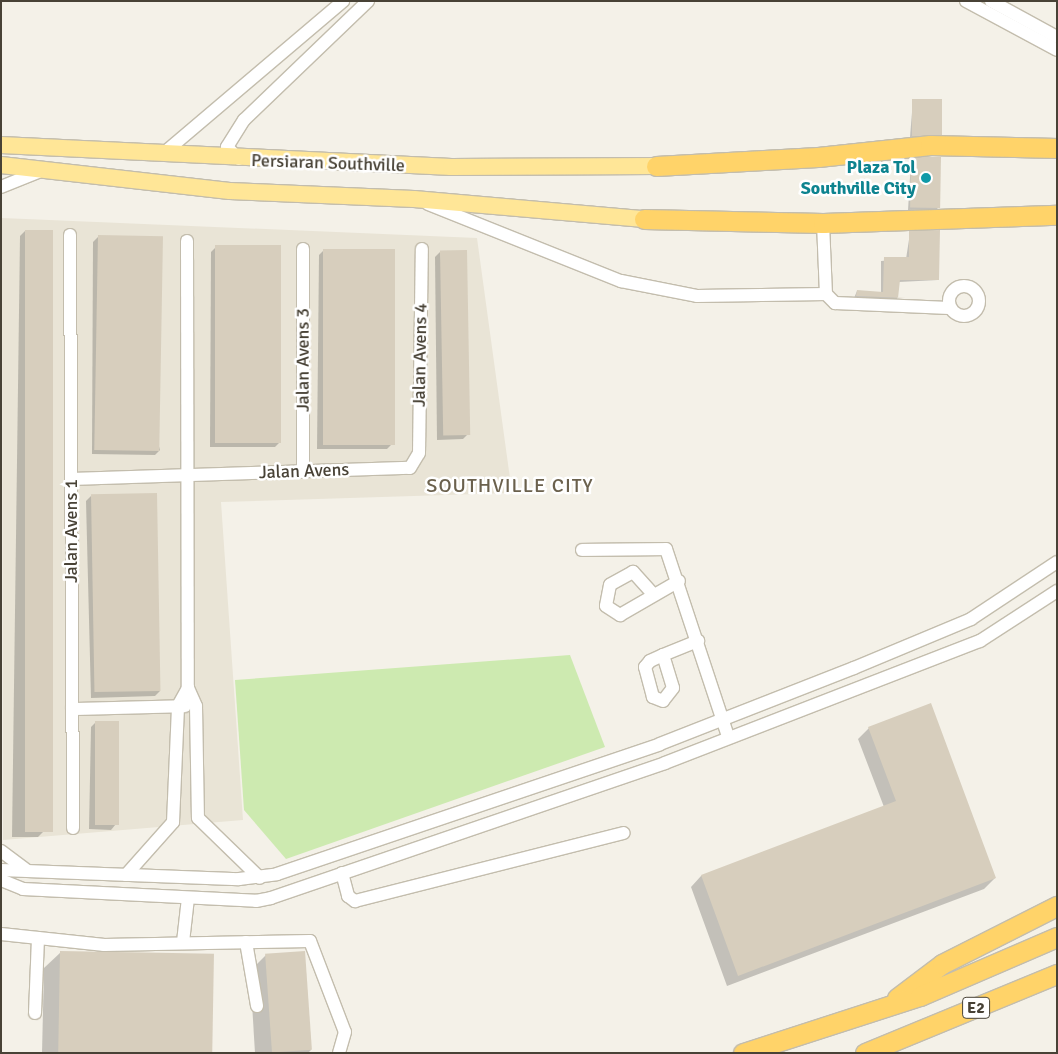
<!DOCTYPE html>
<html>
<head>
<meta charset="utf-8">
<style>
	body { margin:0 }
	#map { position:relative; width:1058px; height:1054px; overflow:hidden; background:#f4f1e8; font-family:Signika,sans-serif }
	div>[style] { position:absolute }
	.residential>* { inset:0; background:#e9e4d6 }
	.green>* { inset:0; background:#cdeab0 }
	.shadow>* { inset:0; background:#0003 }
	.building>* { inset:0; background:#d7cebd; transform-origin:0 0 }
	.roads { filter:drop-shadow(1px 0 #c3bdad) drop-shadow(-1px 0 #c3bdad) drop-shadow(0 1px #c3bdad) drop-shadow(0 -1px #c3bdad) }
	.minor>* { height:12px; margin:-6px; padding:0 6px; transform-origin:6px; border-radius:6px; background:#fff }
	.minor>.ring { margin:-6px; padding:0; box-sizing:content-box; background:none; border:12px solid #fff; border-radius:50% }
	.major>* { height:16px; margin:-8px; padding:0 8px; transform-origin:8px; border-radius:8px; background:#ffe697 }
	.highway>* { height:19px; margin:-9.5px; padding:0 9.5px; transform-origin:9.5px; border-radius:9.5px; background:#ffd369 }
	.dots>* { width:14px; height:14px; translate:-50% -50%; box-sizing:border-box; border:2px solid #fff; border-radius:50% }
	span { translate:-50% -50%; white-space:nowrap; text-align:center; line-height:1.15; -webkit-text-stroke:5px #fff; paint-order:stroke }
	.shield-label span { padding:1px 4px; background:#fff; border:1px solid; border-radius:4px; -webkit-text-stroke-width:0 }
	.shield-label { font-size:16px; color:#484236; font-weight:700 }
	.street-label { font-size:18px; color:#484236 }
	.culture-label { font-size:18px; color:#0d838f; font-weight:700 }
	.right { translate:-100% -50%; text-align:right }
	.quarter-label { font-size:20px; color:#6b614d; letter-spacing:1px }
	.frame { position:absolute; inset:0; border:2px solid #484236; pointer-events:none }
</style>
</head>
<body>
<div id="map">
	<div class="residential">
		<i style="clip-path:polygon(2px 218px,477px 238px,512px 493px,221px 502px,243px 820px,3px 840px)"></i>
	</div>
	<div class="green">
		<i style="clip-path:polygon(570px 655px,605px 747px,286px 859px,244px 810px,235px 680px)"></i>
	</div>
	<div class="shadow">
		<i style="clip-path:polygon(913px 100px,940px 134px,938px 136px,910px 137px)"></i>
		<i style="clip-path:polygon(911px 160px,939px 207px,937px 209px,908px 210px)"></i>
		<i style="clip-path:polygon(25px 231px,43px 832px,38px 837px,12px 837px,20px 236px)"></i>
		<i style="clip-path:polygon(910px 233px,938px 280px,899px 282px,897px 299px,901px 300px,854px 298px,857px 291px,881px 293px,881px 261px,906px 259px)"></i>
		<i style="clip-path:polygon(98px 237px,160px 450px,155px 455px,92px 454px,93px 242px)"></i>
		<i style="clip-path:polygon(216px 247px,280px 442px,275px 447px,210px 447px,211px 252px)"></i>
		<i style="clip-path:polygon(324px 250px,392px 444px,387px 449px,317px 449px,319px 255px)"></i>
		<i style="clip-path:polygon(440px 252px,468px 434px,463px 439px,437px 440px,435px 257px)"></i>
		<i style="clip-path:polygon(91px 496px,160px 691px,155px 696px,91px 698px,86px 501px)"></i>
		<i style="clip-path:polygon(96px 722px,116px 824px,111px 830px,89px 829px,91px 727px)"></i>
		<i style="clip-path:polygon(869px 728px,995px 878px,984px 889px,727px 986px,691px 887px,701px 876px,884px 807px,858px 739px)"></i>
		<i style="clip-path:polygon(61px 952px,210px 1053px,42px 1053px,44px 968px)"></i>
		<i style="clip-path:polygon(266px 955px,311px 1050px,308px 1053px,255px 1053px,250px 971px)"></i>
	</div>
	<div class="building">
		<i style="left:912px;top:99px;width:30px;height:37px"></i>
		<i style="left:941px;top:157px;width:51px;height:30px;rotate:91deg"></i>
		<i style="left:25px;top:230px;width:28px;height:602px"></i>
		<i style="clip-path:polygon(940px 230px,939px 280px,900px 280px,898px 298px,906px 298px,856px 296px,857px 290px,883px 292px,884px 257px,909px 257px,909px 231px)"></i>
		<i style="left:98px;top:235px;width:65px;height:215px;rotate:1deg"></i>
		<i style="left:215px;top:245px;width:66px;height:198px"></i>
		<i style="left:323px;top:249px;width:72px;height:196px"></i>
		<i style="left:467px;top:250px;width:185px;height:27px;rotate:89deg"></i>
		<i style="left:157px;top:493px;width:198px;height:66px;rotate:89deg"></i>
		<i style="clip-path:polygon(931px 703px,996px 878px,738px 976px,701px 875px,896px 801px,868px 727px)"></i>
		<i style="left:95px;top:721px;width:24px;height:104px"></i>
		<i style="left:60px;top:951px;width:154px;height:102px;rotate:1deg"></i>
		<i style="left:305px;top:951px;width:99px;height:40px;rotate:86deg"></i>
	</div>
	<div class="roads">
		<div class="minor">
			<i style="left:966px;top:1px;width:103px;rotate:28.3deg"></i>
			<i style="left:991px;top:1px;width:75px;rotate:28.6deg"></i>
			<i style="left:164px;top:153px;width:235px;rotate:-40.3deg"></i>
			<i style="left:239px;top:159px;width:17px;rotate:-135deg"></i>
			<i style="left:227px;top:147px;width:32px;rotate:-58deg"></i>
			<i style="left:244px;top:120px;width:172px;rotate:-43.8deg"></i>
			<i style="left:1px;top:187px;width:45px;rotate:-22deg"></i>
			<i style="left:428px;top:204px;width:208px;rotate:21.8deg"></i>
			<i style="left:621px;top:281px;width:77px;rotate:11.2deg"></i>
			<i style="left:697px;top:296px;width:129px;rotate:-0.9deg"></i>
			<i style="left:823px;top:223px;width:71px;rotate:87.6deg"></i>
			<i style="left:826px;top:294px;width:13px;rotate:45deg"></i>
			<i style="left:835px;top:303px;width:114px;rotate:2.5deg"></i>
			<i style="left:70px;top:235px;width:593px;rotate:89.71deg"></i>
			<i style="left:187px;top:241px;width:447px;rotate:89.9deg"></i>
			<i class="ring" style="left:949px;top:286px;width:18px;height:18px"></i>
			<i style="left:303px;top:470px;width:221px;rotate:-90deg"></i>
			<i style="left:71px;top:479px;width:339px;rotate:-1.9deg"></i>
			<i style="left:410px;top:468px;width:17px;rotate:-59deg"></i>
			<i style="left:419px;top:453px;width:204px;rotate:-89.2deg"></i>
			<i style="left:582px;top:550px;width:84px;rotate:-0.7deg"></i>
			<i style="left:666px;top:549px;width:198px;rotate:71.7deg"></i>
			<i style="left:653px;top:594px;width:30px;rotate:-132deg"></i>
			<i style="left:633px;top:572px;width:26px;rotate:151deg"></i>
			<i style="left:610px;top:585px;width:21px;rotate:101deg"></i>
			<i style="left:606px;top:606px;width:17px;rotate:33deg"></i>
			<i style="left:620px;top:615px;width:68px;rotate:-30deg"></i>
			<i style="left:663px;top:655px;width:34px;rotate:73deg"></i>
			<i style="left:673px;top:688px;width:16px;rotate:128deg"></i>
			<i style="left:663px;top:701px;width:11px;rotate:-158deg"></i>
			<i style="left:653px;top:697px;width:31px;rotate:-105deg"></i>
			<i style="left:645px;top:667px;width:8px;rotate:-50deg"></i>
			<i style="left:650px;top:661px;width:14px;rotate:-25deg"></i>
			<i style="left:663px;top:655px;width:38px;rotate:-22deg"></i>
			<i style="left:72px;top:709px;width:113px;rotate:-1.5deg"></i>
			<i style="left:1px;top:851px;width:31px;rotate:37deg"></i>
			<i style="left:1px;top:870px;width:238px;rotate:2.2deg"></i>
			<i style="left:239px;top:879px;width:38px;rotate:-7deg"></i>
			<i style="left:277px;top:874px;width:404px;rotate:-18.7deg"></i>
			<i style="left:660px;top:744px;width:208px;rotate:-21.4deg"></i>
			<i style="left:854px;top:668px;width:127px;rotate:-22.7deg"></i>
			<i style="left:971px;top:619px;width:103px;rotate:-33.5deg"></i>
			<i style="left:342px;top:873px;width:24px;rotate:75deg"></i>
			<i style="left:348px;top:896px;width:9px;rotate:36deg"></i>
			<i style="left:355px;top:901px;width:277px;rotate:-14.2deg"></i>
			<i style="left:126px;top:875px;width:71px;rotate:-48.4deg"></i>
			<i style="left:173px;top:822px;width:116px;rotate:-87.5deg"></i>
			<i style="left:178px;top:706px;width:21px;rotate:-61deg"></i>
			<i style="left:188px;top:688px;width:20px;rotate:66deg"></i>
			<i style="left:196px;top:706px;width:112px;rotate:89deg"></i>
			<i style="left:198px;top:818px;width:86px;rotate:44.1deg"></i>
			<i style="left:1px;top:880px;width:24px;rotate:22deg"></i>
			<i style="left:23px;top:889px;width:233px;rotate:2.9deg"></i>
			<i style="left:256px;top:901px;width:15px;rotate:-11deg"></i>
			<i style="left:271px;top:898px;width:416px;rotate:-18.9deg"></i>
			<i style="left:665px;top:763px;width:338px;rotate:-21.2deg"></i>
			<i style="left:980px;top:641px;width:92px;rotate:-33deg"></i>
			<i style="left:1px;top:934px;width:104px;rotate:6.1deg"></i>
			<i style="left:104px;top:945px;width:206px;rotate:-1.1deg"></i>
			<i style="left:310px;top:941px;width:97px;rotate:69deg"></i>
			<i style="left:345px;top:1032px;width:22px;rotate:106deg"></i>
			<i style="left:183px;top:942px;width:44px;rotate:-83.5deg"></i>
			<i style="left:246px;top:942px;width:65px;rotate:80.2deg"></i>
			<i style="left:35px;top:1013px;width:75px;rotate:-87.7deg"></i>
		</div>
		<div class="major">
			<i style="left:1px;top:145px;width:451px;rotate:2.8deg"></i>
			<i style="left:451px;top:167px;width:205px;rotate:-0.3deg"></i>
			<i style="left:1px;top:165px;width:230px;rotate:6.5deg"></i>
			<i style="left:230px;top:191px;width:184px;rotate:2.5deg"></i>
			<i style="left:414px;top:199px;width:231px;rotate:5deg"></i>
		</div>
		<div class="highway">
			<i style="left:656px;top:166px;width:162px;rotate:-3.2deg"></i>
			<i style="left:818px;top:157px;width:113px;rotate:-6.1deg"></i>
			<i style="left:930px;top:145px;width:127px;rotate:1.4deg"></i>
			<i style="left:644px;top:219px;width:179px;rotate:1.3deg"></i>
			<i style="left:823px;top:223px;width:234px;rotate:-2deg"></i>
			<i style="left:897px;top:998px;width:56px;rotate:-37.1deg"></i>
			<i style="left:942px;top:964px;width:129px;rotate:-26.8deg"></i>
			<i style="left:743px;top:1053px;width:186px;rotate:-17.9deg"></i>
			<i style="left:920px;top:996px;width:149px;rotate:-23.3deg"></i>
			<i style="left:865px;top:1053px;width:208px;rotate:-22.4deg"></i>
		</div>
	</div>
	<div class="dots">
		<i style="left:926px;top:178px;background:#0f9aa8"></i>
	</div>
	<div class="shield-label">
		<span style="left:976px;top:1008px">E2</span>
	</div>
	<div class="street-label">
		<span style="left:328px;top:163px;rotate:2deg">Persiaran Southville</span>
		<span style="left:420px;top:355px;rotate:-89deg">Jalan Avens 4</span>
		<span style="left:303px;top:360px;rotate:-90deg">Jalan Avens 3</span>
		<span style="left:304px;top:471px;rotate:-2deg">Jalan Avens</span>
		<span style="left:71px;top:531px;rotate:-90deg">Jalan Avens 1</span>
	</div>
	<div class="culture-label">
		<span class="right" style="left:916px;top:178px">Plaza Tol<br>Southville City</span>
	</div>
	<div class="quarter-label">
		<span style="left:510px;top:485px">SOUTHVILLE CITY</span>
	</div>
	<div class="frame"></div>
</div>
</body>
</html>
